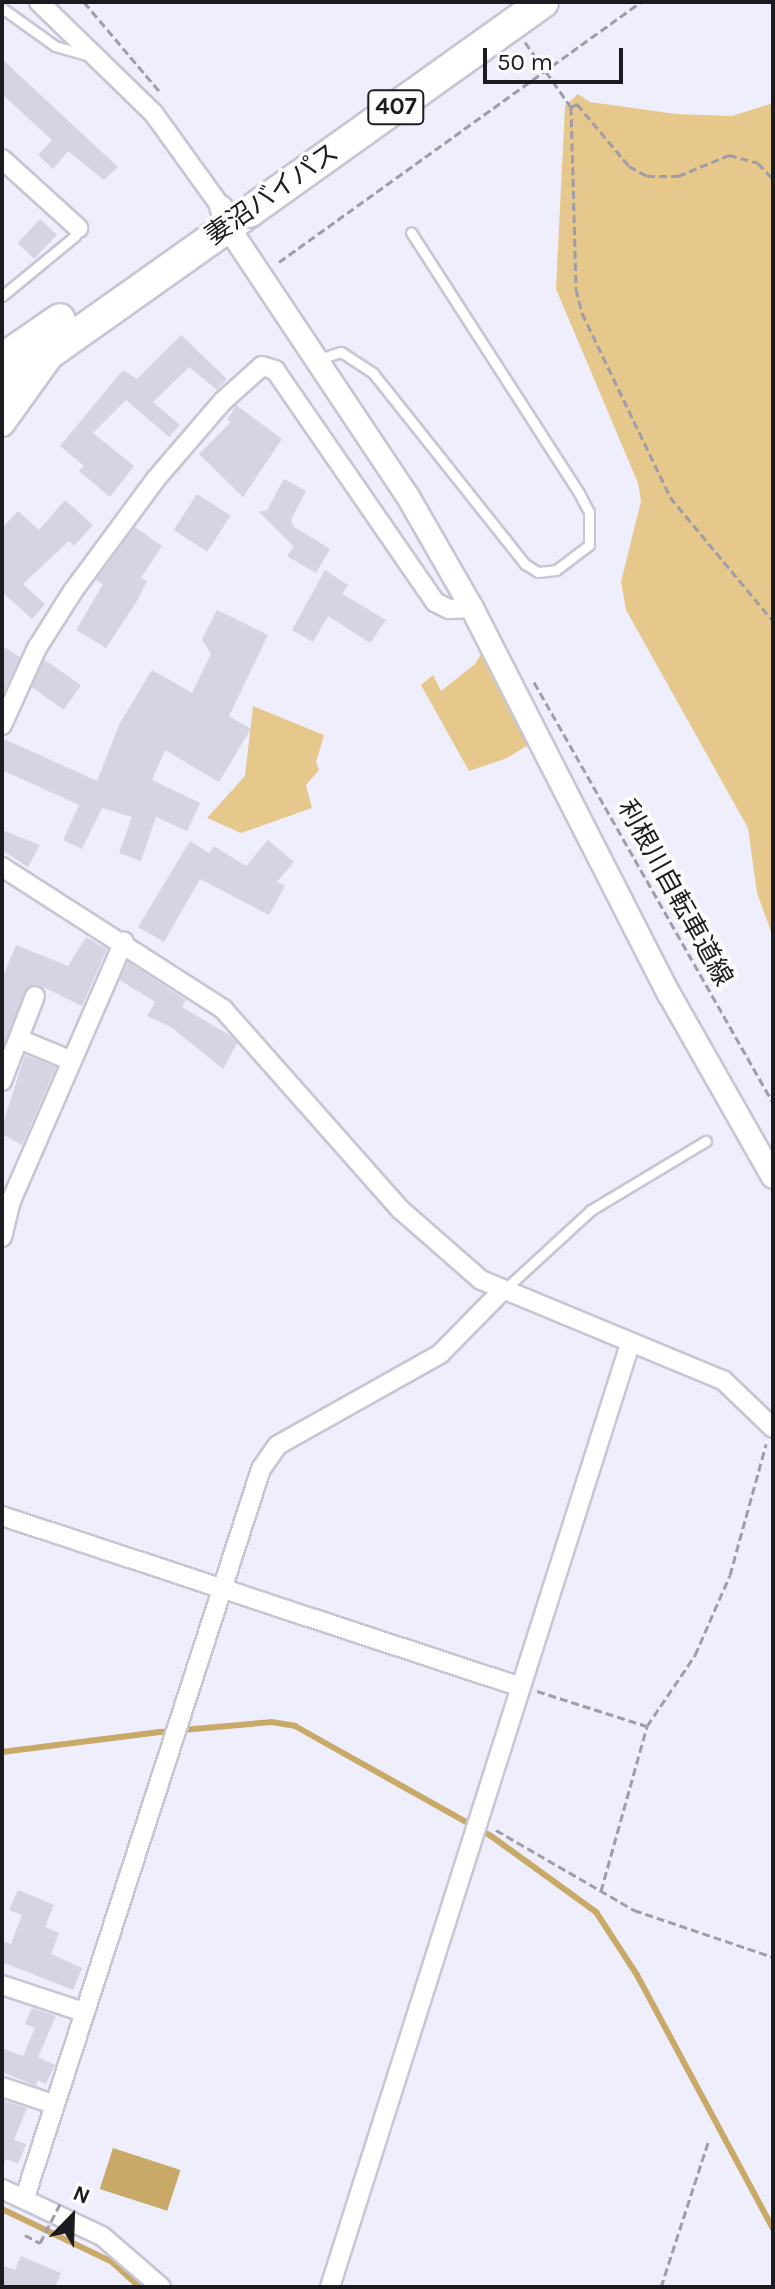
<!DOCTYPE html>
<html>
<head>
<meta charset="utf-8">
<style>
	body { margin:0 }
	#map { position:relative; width:775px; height:2289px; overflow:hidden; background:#efeefc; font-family:Karla,"Noto Sans JP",sans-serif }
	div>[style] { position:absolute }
	.green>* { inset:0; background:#e6c88c }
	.water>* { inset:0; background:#c8a968; transform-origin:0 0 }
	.stream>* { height:6px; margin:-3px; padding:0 3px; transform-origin:3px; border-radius:3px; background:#c8a968 }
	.building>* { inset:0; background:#d5d4e2; transform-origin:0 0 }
	.path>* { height:3px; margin-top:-1.5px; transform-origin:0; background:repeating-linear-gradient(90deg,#9e9da8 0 8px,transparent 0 12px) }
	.roads { filter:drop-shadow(2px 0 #c7c6d4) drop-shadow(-2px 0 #c7c6d4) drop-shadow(0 2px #c7c6d4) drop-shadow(0 -2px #c7c6d4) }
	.service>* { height:9px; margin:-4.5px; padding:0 4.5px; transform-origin:4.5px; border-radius:4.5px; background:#fff }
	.minor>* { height:18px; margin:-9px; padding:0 9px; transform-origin:9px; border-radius:9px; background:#fff }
	.tertiary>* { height:22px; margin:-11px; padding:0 11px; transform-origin:11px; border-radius:11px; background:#fff }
	.secondary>* { height:24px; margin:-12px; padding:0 12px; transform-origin:12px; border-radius:12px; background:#fff }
	.trunk>* { height:30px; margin:-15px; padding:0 15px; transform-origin:15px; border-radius:15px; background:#fff }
	.path-bridge>* { height:3px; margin-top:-1.5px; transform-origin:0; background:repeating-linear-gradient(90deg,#9e9da8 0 8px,transparent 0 12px) }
	.bridges { filter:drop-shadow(2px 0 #c7c6d4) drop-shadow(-2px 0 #c7c6d4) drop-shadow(0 2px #c7c6d4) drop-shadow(0 -2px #c7c6d4) }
	.trunk-bridge>* { height:30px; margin:-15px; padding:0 15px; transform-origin:15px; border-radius:15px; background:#fff }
	span { translate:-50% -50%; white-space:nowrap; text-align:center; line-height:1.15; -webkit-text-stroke:7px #fdfdfd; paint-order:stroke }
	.shield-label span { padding:2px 6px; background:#fdfdfd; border:2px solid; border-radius:6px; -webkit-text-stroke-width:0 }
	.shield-label { font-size:24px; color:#1b1b20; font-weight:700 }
	.street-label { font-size:26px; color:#1b1b20 }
	.frame { position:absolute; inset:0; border:4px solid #1b1b20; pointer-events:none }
	.north { position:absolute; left:32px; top:2177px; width:80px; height:80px; -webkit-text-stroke:6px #fdfdfd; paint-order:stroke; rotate:23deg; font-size:22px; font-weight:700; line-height:32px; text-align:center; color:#1b1b20 }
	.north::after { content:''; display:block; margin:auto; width:28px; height:36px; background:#1b1b20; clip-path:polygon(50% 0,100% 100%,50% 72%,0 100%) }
	.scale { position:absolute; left:483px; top:48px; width:140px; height:36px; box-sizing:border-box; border:4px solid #1b1b20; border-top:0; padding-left:10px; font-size:24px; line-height:28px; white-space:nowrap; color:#1b1b20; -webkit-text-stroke:6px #fdfdfd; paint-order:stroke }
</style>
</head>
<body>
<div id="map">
	<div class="green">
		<i style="clip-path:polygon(578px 94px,590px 102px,676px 114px,732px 116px,773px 103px,773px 937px,757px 893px,748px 828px,626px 610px,621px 582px,641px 501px,638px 483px,556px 289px,565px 106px)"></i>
		<i style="clip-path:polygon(484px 649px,530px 737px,528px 745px,507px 758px,469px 771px,421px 685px,433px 675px,441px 691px,475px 664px)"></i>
		<i style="clip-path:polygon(253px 706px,324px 735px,316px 762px,319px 770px,306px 785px,312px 808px,241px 833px,207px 818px,245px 776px)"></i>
	</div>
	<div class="water">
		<i style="left:113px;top:2148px;width:71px;height:43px;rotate:18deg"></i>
	</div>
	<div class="stream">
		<i style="left:2px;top:1752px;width:159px;rotate:-7.2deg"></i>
		<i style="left:160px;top:1732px;width:111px;rotate:-5.1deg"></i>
		<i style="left:271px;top:1722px;width:24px;rotate:9deg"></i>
		<i style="left:295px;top:1726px;width:225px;rotate:29.3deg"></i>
		<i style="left:491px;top:1836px;width:130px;rotate:35.9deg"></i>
		<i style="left:596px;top:1912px;width:75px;rotate:56.9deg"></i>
		<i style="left:637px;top:1975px;width:288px;rotate:61.8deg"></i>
		<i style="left:2px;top:2209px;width:122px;rotate:25.7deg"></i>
		<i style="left:112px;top:2262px;width:38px;rotate:42deg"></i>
	</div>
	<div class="building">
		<i style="clip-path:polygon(2px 59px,118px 167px,104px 180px,68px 151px,53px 169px,38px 155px,52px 140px,2px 94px)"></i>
		<i style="left:40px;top:219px;width:23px;height:33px;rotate:43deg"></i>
		<i style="clip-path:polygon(181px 335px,227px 379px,217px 390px,189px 367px,153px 402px,180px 425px,169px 437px,126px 400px,93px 433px,134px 466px,110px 497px,79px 471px,84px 466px,60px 446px,123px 370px,137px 379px)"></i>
		<i style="clip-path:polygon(236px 405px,282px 439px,243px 497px,199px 454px,231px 422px,227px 420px)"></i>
		<i style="clip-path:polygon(284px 479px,306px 491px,291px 520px,294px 527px,330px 549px,316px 573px,287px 556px,294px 547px,259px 512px,267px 510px)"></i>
		<i style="left:197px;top:494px;width:40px;height:43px;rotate:33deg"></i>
		<i style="clip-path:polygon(65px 500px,93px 525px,74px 546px,69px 541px,23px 584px,45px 604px,32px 619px,2px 592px,2px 528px,18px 511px,39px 530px)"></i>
		<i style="clip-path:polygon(135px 527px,162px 546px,141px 578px,147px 581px,137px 601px,106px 648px,76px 630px,103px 584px,96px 580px)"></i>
		<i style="clip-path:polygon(325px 570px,348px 585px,342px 594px,386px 620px,370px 643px,328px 616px,313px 642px,292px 630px)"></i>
		<i style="clip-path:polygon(217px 610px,268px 635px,229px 716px,251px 729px,219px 782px,165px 750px,152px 780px,200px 803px,187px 831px,156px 817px,141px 861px,119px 853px,132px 817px,102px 808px,82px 849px,63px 840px,79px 805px,2px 770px,2px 738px,97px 781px,120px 723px,152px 670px,192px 693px,211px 654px,202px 639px)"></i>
		<i style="clip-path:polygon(2px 646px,20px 657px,2px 696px)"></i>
		<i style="left:45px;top:660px;width:44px;height:30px;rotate:35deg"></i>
		<i style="clip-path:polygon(2px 830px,40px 845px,28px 867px,2px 850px)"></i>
		<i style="clip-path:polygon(268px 840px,294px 862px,277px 882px,285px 886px,269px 915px,200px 879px,164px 942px,138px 927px,190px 841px,209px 853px,214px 846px,246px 866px)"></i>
		<i style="clip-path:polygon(86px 937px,107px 949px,82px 1006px,39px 985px,28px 986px,2px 1048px,2px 979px,16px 945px,68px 966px)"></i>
		<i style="clip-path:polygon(128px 962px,186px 1000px,182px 1007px,231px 1036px,237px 1043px,223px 1069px,171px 1027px,147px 1016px,155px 1002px,120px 980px)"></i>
		<i style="clip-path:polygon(25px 1055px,56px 1067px,22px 1145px,2px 1134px,2px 1127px)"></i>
		<i style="clip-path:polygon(18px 1890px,54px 1905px,45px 1927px,59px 1933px,51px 1954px,82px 1968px,73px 1990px,2px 1962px,2px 1941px,11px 1944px,22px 1915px,9px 1910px)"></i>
		<i style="clip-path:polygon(32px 2008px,56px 2016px,38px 2057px,55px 2065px,46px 2084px,38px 2080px,36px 2086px,2px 2072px,2px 2048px,23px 2056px,35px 2028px,25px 2024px)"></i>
		<i style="clip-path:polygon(2px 2100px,27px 2108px,14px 2140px,26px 2144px,18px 2164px,6px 2159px,2px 2167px)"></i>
		<i style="clip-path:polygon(21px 2256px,61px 2273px,55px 2287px,2px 2287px,2px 2265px,15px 2270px)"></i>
	</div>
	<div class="path">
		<i style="left:84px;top:2px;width:118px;rotate:49.8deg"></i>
		<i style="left:525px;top:42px;width:80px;rotate:54.7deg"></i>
		<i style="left:571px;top:107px;width:182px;rotate:88.4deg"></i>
		<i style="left:576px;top:289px;width:25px;rotate:76deg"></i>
		<i style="left:582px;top:313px;width:204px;rotate:64.4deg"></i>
		<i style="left:670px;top:497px;width:161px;rotate:50.3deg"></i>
		<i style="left:571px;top:107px;width:7px;rotate:-27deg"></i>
		<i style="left:577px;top:104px;width:81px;rotate:50deg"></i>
		<i style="left:629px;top:166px;width:21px;rotate:29deg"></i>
		<i style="left:647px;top:176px;width:31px"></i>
		<i style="left:678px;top:176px;width:55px;rotate:-22.4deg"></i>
		<i style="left:729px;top:155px;width:30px;rotate:15deg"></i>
		<i style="left:758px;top:163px;width:22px;rotate:47deg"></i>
		<i style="left:534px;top:682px;width:484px;rotate:60.4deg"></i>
		<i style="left:537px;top:1691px;width:115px;rotate:17.7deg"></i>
		<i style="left:496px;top:1830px;width:160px;rotate:30.1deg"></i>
		<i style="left:634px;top:1910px;width:147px;rotate:18.7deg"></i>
		<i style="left:601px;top:1891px;width:171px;rotate:-74.4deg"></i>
		<i style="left:647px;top:1726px;width:86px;rotate:-55.9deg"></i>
		<i style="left:695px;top:1655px;width:87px;rotate:-66.4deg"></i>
		<i style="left:730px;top:1575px;width:136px;rotate:-74.6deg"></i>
		<i style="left:25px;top:2235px;width:17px;rotate:28deg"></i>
		<i style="left:661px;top:2287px;width:152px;rotate:-72deg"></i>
	</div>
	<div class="roads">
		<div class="service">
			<i style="left:2px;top:8px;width:65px;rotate:35.6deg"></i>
			<i style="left:55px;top:46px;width:36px;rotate:16deg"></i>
			<i style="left:2px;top:296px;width:94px;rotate:-39.4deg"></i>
			<i style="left:75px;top:236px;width:9px;rotate:-69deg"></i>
			<i style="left:319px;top:359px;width:23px;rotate:-18deg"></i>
			<i style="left:341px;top:352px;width:38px;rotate:33deg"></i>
			<i style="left:373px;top:373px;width:244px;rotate:51.5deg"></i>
			<i style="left:525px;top:564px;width:15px;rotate:32deg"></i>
			<i style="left:538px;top:572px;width:18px;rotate:-6deg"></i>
			<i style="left:556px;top:570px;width:41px;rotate:-37.1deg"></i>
			<i style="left:589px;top:545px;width:33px;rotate:-90deg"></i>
			<i style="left:589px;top:512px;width:21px;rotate:-118deg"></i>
			<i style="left:579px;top:493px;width:310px;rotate:-122.8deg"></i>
			<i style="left:504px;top:1290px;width:118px;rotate:-42.6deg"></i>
			<i style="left:591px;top:1210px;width:134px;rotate:-31deg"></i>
		</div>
		<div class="minor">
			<i style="left:39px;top:2px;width:161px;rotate:44.2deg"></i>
			<i style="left:154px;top:114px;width:115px;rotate:54.2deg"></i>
			<i style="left:2px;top:159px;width:103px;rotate:42.2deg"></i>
			<i style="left:2px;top:725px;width:85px;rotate:-65.6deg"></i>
			<i style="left:37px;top:648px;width:67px;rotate:-57.7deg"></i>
			<i style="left:73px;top:591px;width:138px;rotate:-53.5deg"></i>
			<i style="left:155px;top:480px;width:104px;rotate:-49.3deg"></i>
			<i style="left:223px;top:401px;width:52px;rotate:-41.9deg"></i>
			<i style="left:262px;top:366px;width:14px;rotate:17deg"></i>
			<i style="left:275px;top:370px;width:282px;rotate:55.4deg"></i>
			<i style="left:435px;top:602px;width:16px;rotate:27deg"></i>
			<i style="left:449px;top:609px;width:23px;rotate:-2deg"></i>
			<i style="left:2px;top:867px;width:263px;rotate:32.7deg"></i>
			<i style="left:223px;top:1009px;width:268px;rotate:48.5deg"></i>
			<i style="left:401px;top:1210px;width:106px;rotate:41.2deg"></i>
			<i style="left:481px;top:1280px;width:262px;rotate:22.5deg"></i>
			<i style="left:723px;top:1380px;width:69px;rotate:43.8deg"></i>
			<i style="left:19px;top:1039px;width:57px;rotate:22.5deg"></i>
			<i style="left:2px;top:1081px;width:91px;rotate:-68.8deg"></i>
			<i style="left:2px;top:1237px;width:37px;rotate:-76deg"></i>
			<i style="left:11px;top:1201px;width:283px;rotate:-66.5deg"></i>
			<i style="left:2px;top:1516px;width:546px;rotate:18.24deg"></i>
			<i style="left:2px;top:1985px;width:85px;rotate:18.4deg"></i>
			<i style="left:2px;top:2087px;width:54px;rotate:18.4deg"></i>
			<i style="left:2px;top:2189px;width:110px;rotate:25.2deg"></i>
			<i style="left:102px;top:2236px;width:78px;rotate:40.8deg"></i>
			<i style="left:25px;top:2197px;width:765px;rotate:-72.04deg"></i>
			<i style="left:261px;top:1469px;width:29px;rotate:-55deg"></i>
			<i style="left:278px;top:1445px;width:186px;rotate:-29.3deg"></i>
			<i style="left:440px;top:1354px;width:87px;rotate:-45.5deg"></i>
			<i style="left:330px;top:2287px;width:990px;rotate:-72.35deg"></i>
		</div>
		<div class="tertiary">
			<i style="left:221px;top:207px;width:35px;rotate:65deg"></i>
			<i style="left:236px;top:239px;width:308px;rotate:56.3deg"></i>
			<i style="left:407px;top:495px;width:130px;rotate:60.1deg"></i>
			<i style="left:472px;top:608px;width:433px;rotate:63deg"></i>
			<i style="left:669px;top:994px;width:210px;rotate:60.4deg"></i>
		</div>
		<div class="secondary">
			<i style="left:2px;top:424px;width:79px;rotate:-54.3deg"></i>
		</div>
		<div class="trunk">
			<i style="left:2px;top:359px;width:70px;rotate:-34.6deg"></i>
			<i style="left:2px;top:387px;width:303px;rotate:-35.3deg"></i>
		</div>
	</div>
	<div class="path-bridge">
		<i style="left:279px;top:262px;width:446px;rotate:-35.7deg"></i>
		<i style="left:40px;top:2243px;width:48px;rotate:-62.9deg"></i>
	</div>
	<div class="bridges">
		<div class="trunk-bridge">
			<i style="left:249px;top:212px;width:361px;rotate:-35.5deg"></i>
		</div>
	</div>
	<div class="shield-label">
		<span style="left:396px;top:107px">407</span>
	</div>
	<div class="street-label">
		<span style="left:272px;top:194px;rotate:-35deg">妻沼バイパス</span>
		<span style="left:675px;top:893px;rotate:61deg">利根川自転車道線</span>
	</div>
	<div class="frame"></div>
	<div class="north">N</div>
	<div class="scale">50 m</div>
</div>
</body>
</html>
